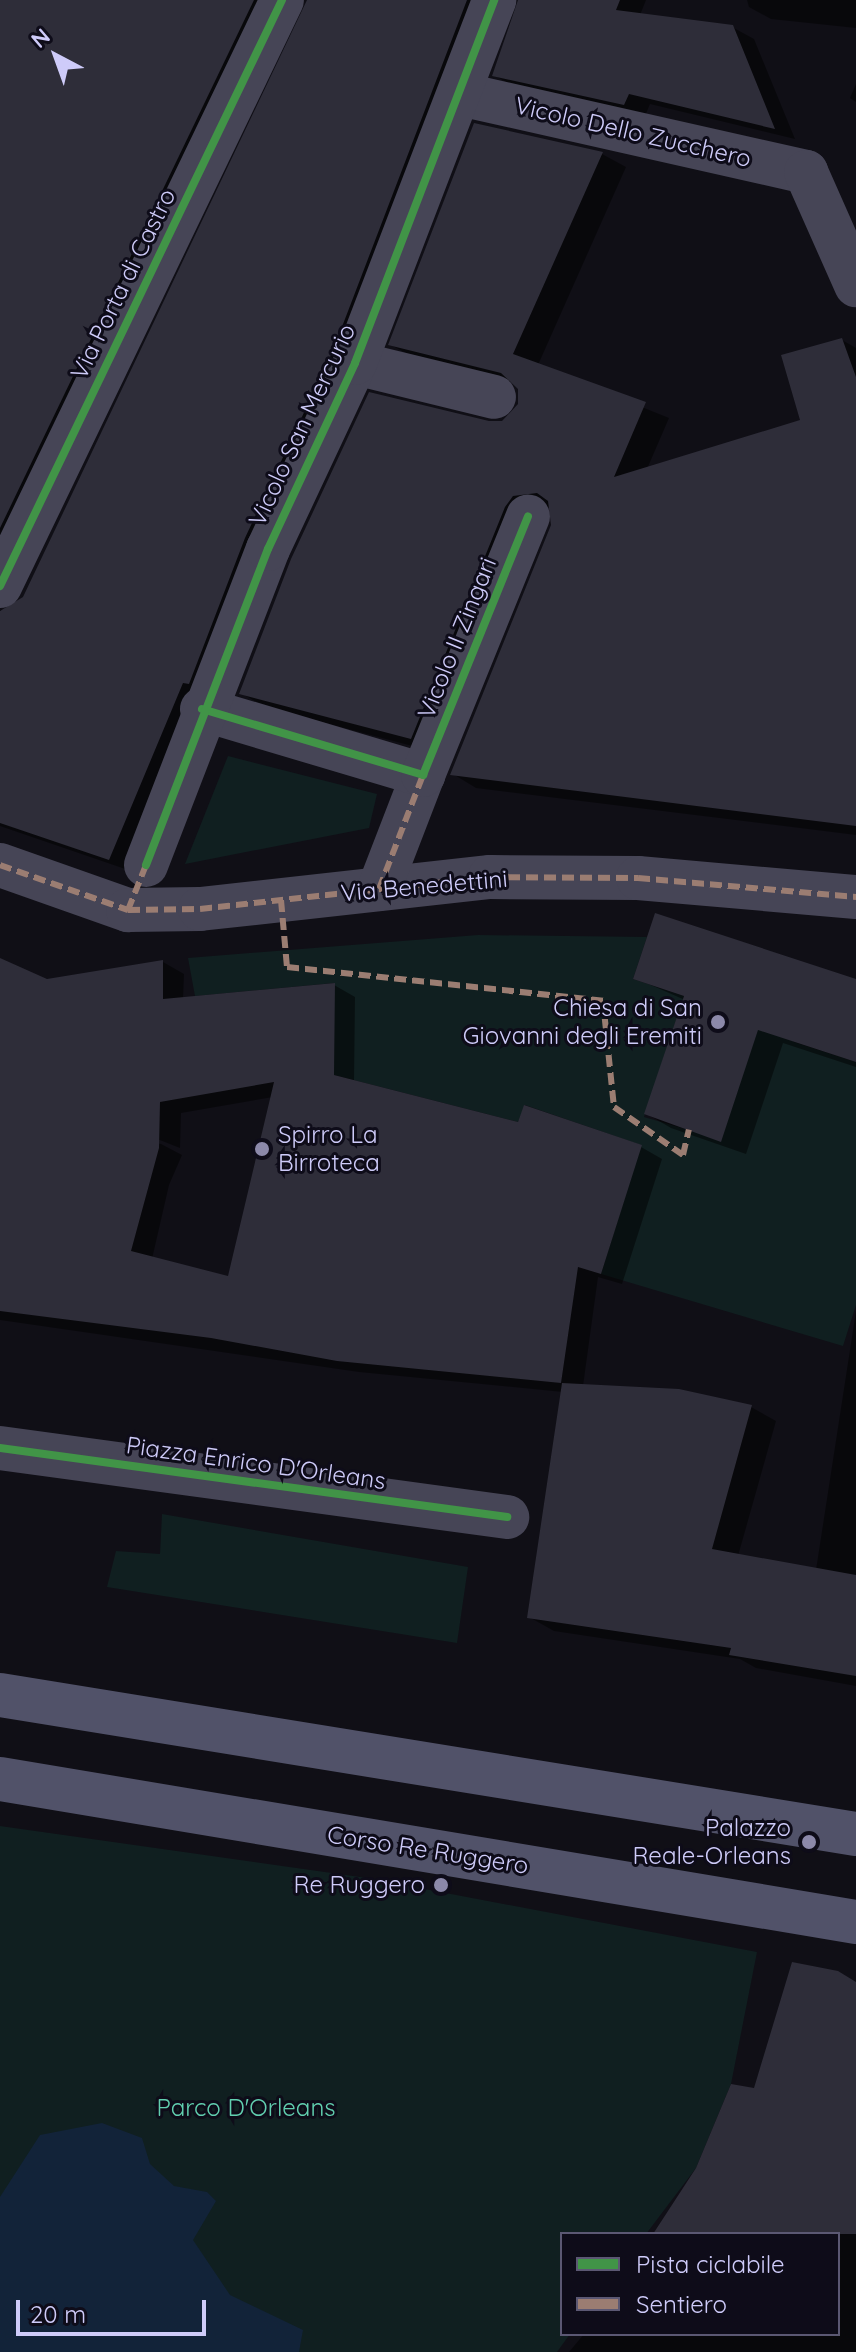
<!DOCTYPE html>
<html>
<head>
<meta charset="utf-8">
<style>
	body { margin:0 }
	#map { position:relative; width:856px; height:2352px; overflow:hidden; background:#100f16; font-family:Quicksand,sans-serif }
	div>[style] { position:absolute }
	.green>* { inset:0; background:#101f20 }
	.water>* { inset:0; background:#122339 }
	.shadow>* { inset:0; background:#0007 }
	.building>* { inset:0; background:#2e2d39 }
	.pedestrian>* { height:44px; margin:-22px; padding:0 22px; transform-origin:22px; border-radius:22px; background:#464556 }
	.minor>* { height:44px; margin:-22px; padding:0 22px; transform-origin:22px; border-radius:22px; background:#464556 }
	.secondary>* { height:44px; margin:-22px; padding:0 22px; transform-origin:22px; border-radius:22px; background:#515269 }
	.quiet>* { height:6px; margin-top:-3px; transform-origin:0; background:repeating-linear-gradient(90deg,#9b7d72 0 12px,transparent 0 18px) }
	.cycleway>* { height:8px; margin:-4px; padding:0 4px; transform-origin:4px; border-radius:4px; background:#419447 }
	.dots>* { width:22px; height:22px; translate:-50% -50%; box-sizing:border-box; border:4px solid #0e0c19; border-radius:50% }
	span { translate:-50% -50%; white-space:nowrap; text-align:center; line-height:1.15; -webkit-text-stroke:6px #0e0c19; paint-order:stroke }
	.street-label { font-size:24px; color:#cecbf9 }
	.poi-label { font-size:24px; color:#cecbf9 }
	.right { translate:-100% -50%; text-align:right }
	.left { translate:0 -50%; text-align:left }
	.park-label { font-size:24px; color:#61cfaf }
	.legend { position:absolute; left:560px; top:2232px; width:280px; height:104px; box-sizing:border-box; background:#0e0c19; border:2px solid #5b5873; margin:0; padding:10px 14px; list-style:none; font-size:24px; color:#cecbf9 }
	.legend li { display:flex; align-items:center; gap:16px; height:40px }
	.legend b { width:40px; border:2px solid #5b5873 }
	.north { position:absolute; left:16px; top:16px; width:80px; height:80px; -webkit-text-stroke:6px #0e0c19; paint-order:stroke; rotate:319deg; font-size:22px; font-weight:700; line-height:32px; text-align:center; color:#cecbf9 }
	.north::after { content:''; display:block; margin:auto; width:28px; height:36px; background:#cecbf9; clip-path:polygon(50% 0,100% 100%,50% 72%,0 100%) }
	.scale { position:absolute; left:16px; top:2300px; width:190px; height:36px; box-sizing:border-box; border:4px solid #cecbf9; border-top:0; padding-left:10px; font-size:24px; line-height:28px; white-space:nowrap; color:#cecbf9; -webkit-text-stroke:6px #0e0c19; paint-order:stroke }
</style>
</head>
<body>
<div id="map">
	<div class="green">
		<i style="clip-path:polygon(228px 756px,377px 794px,369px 828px,185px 864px)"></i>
		<i style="clip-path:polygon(478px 935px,647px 937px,633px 979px,684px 996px,644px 1117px,689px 1130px,762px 1016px,794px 1042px,856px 1062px,856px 1305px,843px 1346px,601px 1274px,641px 1145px,525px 1105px,518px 1122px,291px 1064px,334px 1039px,334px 983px,195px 996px,188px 958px)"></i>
		<i style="clip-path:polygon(162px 1514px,468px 1567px,457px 1643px,107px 1587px,116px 1551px,160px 1554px)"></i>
		<i style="clip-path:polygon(0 1826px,367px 1878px,757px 1952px,731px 2084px,696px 2168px,646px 2234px,562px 2234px,562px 2334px,570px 2334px,557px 2352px,0 2352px)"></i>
	</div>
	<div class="water">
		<i style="clip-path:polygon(102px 2123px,142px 2138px,150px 2164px,174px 2186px,207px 2192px,216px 2201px,193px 2240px,230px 2295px,303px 2330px,299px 2352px,0 2352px,0 2197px,40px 2135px)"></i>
	</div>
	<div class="shadow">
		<i style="clip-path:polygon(0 0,281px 0,0 584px)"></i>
		<i style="clip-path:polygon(308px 0,497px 0,131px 871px,0 826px,0 610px,14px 609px,24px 598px)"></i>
		<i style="clip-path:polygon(520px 0,646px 0,640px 15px,732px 27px,754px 39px,795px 139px,650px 104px,645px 116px,515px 87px,494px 75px)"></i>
		<i style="clip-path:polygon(747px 0,856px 0,856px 28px,771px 19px,749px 7px)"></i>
		<i style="clip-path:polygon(856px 84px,856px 102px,850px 98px)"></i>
		<i style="clip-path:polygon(602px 154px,626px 167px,538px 365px,669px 418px,647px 469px,802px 421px,842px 340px,856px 348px,856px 835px,476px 788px,453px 774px,553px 526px,551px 507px,538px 509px,435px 752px,265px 707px,241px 693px,489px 423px,503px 423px,520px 404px,520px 388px,514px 383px,415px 358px,391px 345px)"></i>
		<i style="clip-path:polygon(0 960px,47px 981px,163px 962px,184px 974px,183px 999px,334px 985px,355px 997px,354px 1082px,519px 1124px,641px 1147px,662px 1159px,622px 1284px,598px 1277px,583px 1386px,751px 1407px,776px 1421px,738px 1556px,816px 1570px,856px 1311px,856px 1686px,756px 1668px,740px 1659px,554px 1631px,529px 1617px,563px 1392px,359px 1372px,0 1320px,0 1125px,161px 1144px,182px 1155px,169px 1185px,152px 1259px,229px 1279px,273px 1097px,181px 1113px,180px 1148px,0 1077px)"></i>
		<i style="clip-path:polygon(635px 978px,856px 981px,856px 1067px,783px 1043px,746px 1154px,671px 1128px,647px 1114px,685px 1000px)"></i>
		<i style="clip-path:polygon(856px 1984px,856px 2352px,569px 2352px,584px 2334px,838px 2334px,838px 2234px,655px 2234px,755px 2090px)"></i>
	</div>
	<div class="building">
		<i style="clip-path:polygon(0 0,254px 0,0 528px)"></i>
		<i style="clip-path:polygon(307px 0,467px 0,332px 353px,245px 538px,189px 684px,183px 683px,109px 860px,0 823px,0 611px,23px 597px)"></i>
		<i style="clip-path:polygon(518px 0,620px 0,616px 10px,733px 25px,775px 129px,629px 94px,624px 105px,492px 76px)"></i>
		<i style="clip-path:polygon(474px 123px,603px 152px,513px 354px,646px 402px,614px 477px,800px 420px,781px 355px,842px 338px,856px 377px,856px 826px,450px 775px,551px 525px,548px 501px,537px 493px,513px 496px,505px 507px,411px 739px,239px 694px,291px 559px,369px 392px,489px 421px,502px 421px,518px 404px,518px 389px,501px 373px,388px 345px)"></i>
		<i style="clip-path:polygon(655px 913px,856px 979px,856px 1062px,758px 1030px,721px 1142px,644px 1114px,684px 996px,633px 979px)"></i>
		<i style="clip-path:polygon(evenodd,0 958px,47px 979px,163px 960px,163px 999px,335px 983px,334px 1075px,518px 1122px,524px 1105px,642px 1145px,601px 1274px,578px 1267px,561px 1383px,337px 1361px,211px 1338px,0 1311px,0 958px,274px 1082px,228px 1276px,131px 1251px,159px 1148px,160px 1102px,274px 1082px)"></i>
		<i style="clip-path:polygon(562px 1383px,679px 1389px,752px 1405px,712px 1549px,856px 1575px,856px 1676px,729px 1655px,731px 1648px,527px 1618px)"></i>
		<i style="clip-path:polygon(792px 1962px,838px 1971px,856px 1982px,856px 2234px,653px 2234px,696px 2168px,731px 2084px,754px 2088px)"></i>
	</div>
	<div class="pedestrian">
		<i style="left:0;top:865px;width:136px;rotate:19.4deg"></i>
		<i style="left:128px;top:910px;width:72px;rotate:-0.8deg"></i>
		<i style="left:200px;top:909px;width:292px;rotate:-6.3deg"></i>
		<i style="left:490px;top:877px;width:148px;rotate:0.4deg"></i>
		<i style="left:638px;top:878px;width:219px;rotate:5deg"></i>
		<i style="left:379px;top:889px;width:122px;rotate:-68.9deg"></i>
	</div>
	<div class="minor">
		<i style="left:460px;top:94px;width:355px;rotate:12.7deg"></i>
		<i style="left:806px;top:172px;width:124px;rotate:66.1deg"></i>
		<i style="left:355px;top:363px;width:143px;rotate:13.7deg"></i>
		<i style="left:0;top:586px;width:650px;rotate:-64.3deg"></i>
		<i style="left:202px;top:709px;width:231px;rotate:16.6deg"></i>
		<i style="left:423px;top:775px;width:279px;rotate:-67.9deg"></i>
		<i style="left:146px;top:865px;width:339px;rotate:-68.9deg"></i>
		<i style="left:268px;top:549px;width:205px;rotate:-64.9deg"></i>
		<i style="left:355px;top:363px;width:389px;rotate:-69deg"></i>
		<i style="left:0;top:1448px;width:512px;rotate:7.75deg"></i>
	</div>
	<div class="secondary">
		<i style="left:0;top:1695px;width:867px;rotate:9.22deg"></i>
		<i style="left:0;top:1779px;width:868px;rotate:9.48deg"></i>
	</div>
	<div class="quiet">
		<i style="left:0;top:865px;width:136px;rotate:19.4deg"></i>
		<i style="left:128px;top:910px;width:72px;rotate:-0.8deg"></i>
		<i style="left:200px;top:909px;width:292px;rotate:-6.3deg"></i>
		<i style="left:490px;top:877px;width:148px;rotate:0.4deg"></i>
		<i style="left:638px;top:878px;width:219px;rotate:5deg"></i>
		<i style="left:379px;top:889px;width:122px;rotate:-68.9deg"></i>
		<i style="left:281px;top:900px;width:67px;rotate:84.9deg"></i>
		<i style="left:287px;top:967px;width:318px;rotate:6.1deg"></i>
		<i style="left:603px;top:1001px;width:107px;rotate:84.1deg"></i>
		<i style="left:614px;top:1107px;width:84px;rotate:34.8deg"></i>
		<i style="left:683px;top:1155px;width:26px;rotate:-77deg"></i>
		<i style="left:128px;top:910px;width:48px;rotate:-68.2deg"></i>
	</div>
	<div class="cycleway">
		<i style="left:0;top:586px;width:650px;rotate:-64.3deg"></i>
		<i style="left:202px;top:709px;width:231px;rotate:16.6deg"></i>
		<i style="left:423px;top:775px;width:279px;rotate:-67.9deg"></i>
		<i style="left:146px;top:865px;width:339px;rotate:-68.9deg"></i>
		<i style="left:268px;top:549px;width:205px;rotate:-64.9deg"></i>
		<i style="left:355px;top:363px;width:389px;rotate:-69deg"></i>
		<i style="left:0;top:1448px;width:512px;rotate:7.75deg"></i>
	</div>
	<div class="dots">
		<i style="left:718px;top:1022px;background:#8c89aa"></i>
		<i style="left:262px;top:1149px;background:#8c89aa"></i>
		<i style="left:809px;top:1842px;background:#8c89aa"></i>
		<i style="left:441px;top:1885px;background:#8c89aa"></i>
	</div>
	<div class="street-label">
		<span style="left:633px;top:132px;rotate:13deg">Vicolo Dello Zucchero</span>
		<span style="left:123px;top:284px;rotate:-64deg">Via Porta di Castro</span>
		<span style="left:302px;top:425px;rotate:-65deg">Vicolo San Mercurio</span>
		<span style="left:457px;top:638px;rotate:-68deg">Vicolo II Zingari</span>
		<span style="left:424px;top:886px;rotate:-5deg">Via Benedettini</span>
		<span style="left:256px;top:1463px;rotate:8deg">Piazza Enrico D'Orleans</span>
		<span style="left:428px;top:1850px;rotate:9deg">Corso Re Ruggero</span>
	</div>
	<div class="poi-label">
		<span class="right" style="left:702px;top:1022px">Chiesa di San<br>Giovanni degli Eremiti</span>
		<span class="left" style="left:278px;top:1149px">Spirro La<br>Birroteca</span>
		<span class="right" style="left:791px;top:1842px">Palazzo<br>Reale-Orleans</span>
		<span class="right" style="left:425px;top:1885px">Re Ruggero</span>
	</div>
	<div class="park-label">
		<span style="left:246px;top:2108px">Parco D'Orleans</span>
	</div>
	<ul class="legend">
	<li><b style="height:10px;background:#419447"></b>Pista ciclabile</li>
	<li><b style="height:10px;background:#9b7d72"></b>Sentiero</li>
	</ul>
	<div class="north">N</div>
	<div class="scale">20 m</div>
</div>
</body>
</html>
